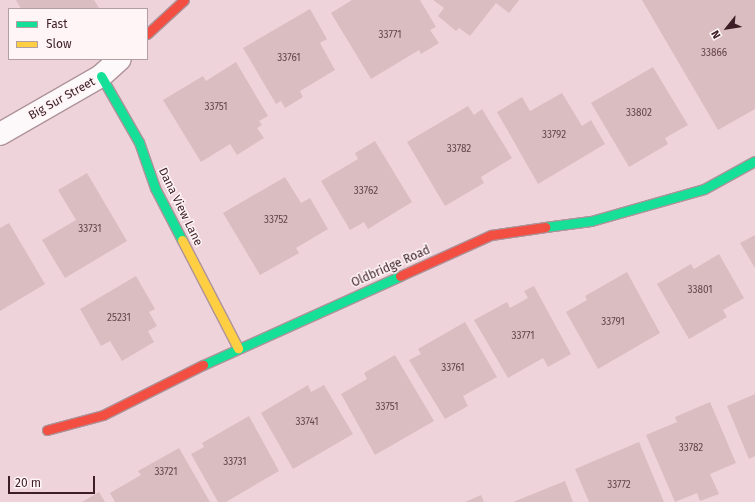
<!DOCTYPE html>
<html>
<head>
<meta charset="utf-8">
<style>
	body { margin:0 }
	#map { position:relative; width:755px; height:502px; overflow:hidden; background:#efd3da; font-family:"Fira Sans",sans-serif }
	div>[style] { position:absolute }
	.building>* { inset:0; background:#dabdc0 }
	.roads { filter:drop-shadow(1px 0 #ae939a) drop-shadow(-1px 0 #ae939a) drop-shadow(0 1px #ae939a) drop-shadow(0 -1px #ae939a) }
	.street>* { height:22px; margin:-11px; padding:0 11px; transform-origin:11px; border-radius:11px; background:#fdf8f9 }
	.fast>* { height:9px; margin:-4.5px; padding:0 4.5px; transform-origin:4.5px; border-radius:4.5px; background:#16e098 }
	.slow>* { height:9px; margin:-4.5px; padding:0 4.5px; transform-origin:4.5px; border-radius:4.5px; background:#ffcf43 }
	.jam>* { height:9px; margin:-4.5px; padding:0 4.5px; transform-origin:4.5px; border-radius:4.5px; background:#f24e42 }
	span { translate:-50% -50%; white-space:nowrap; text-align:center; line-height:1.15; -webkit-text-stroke:3px #fff5f7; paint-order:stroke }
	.number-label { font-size:10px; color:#64454c }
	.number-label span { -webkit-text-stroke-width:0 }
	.street-label { font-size:12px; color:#3d1d26 }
	.legend { position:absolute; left:8px; top:8px; width:140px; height:52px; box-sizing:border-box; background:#fff5f7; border:1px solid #b19fa3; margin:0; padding:5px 7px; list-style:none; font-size:12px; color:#3d1d26 }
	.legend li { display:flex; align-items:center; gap:8px; height:20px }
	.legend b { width:20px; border:1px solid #b19fa3 }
	.north { position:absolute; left:707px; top:8px; width:40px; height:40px; -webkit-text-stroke:3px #fff5f7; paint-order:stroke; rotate:240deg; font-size:11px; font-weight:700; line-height:16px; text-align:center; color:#3d1d26 }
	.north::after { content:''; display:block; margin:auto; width:14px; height:18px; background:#3d1d26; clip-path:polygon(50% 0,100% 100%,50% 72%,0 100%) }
	.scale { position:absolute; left:8px; top:476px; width:87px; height:18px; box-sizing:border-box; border:2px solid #3d1d26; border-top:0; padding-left:5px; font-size:12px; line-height:14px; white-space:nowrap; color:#3d1d26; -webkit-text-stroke:3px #fff5f7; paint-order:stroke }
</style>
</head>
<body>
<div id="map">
	<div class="building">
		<i style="clip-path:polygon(16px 0,94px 0,99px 8px,21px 9px)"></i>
		<i style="clip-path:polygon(352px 0,420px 0,436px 27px,430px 30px,439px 43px,421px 54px,419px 50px,371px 79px,331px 13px)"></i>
		<i style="clip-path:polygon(433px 0,519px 0,509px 13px,496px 3px,470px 36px,459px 28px,456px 31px,438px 16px,444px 8px)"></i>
		<i style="clip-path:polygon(642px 0,755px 0,755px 109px,718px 130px)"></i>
		<i style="clip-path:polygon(310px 9px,327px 39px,320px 43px,335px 70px,300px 91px,303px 97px,285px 108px,281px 101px,276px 104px,243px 48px)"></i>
		<i style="clip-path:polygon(236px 62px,268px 116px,259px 121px,262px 125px,257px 128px,264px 138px,237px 155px,230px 144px,201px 162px,163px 100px,203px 76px,206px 81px)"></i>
		<i style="clip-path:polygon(653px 67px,688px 125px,665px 138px,668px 144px,629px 167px,591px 103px)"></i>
		<i style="clip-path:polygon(562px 93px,582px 126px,591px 120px,605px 144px,538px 184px,497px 112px,522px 97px,530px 111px)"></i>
		<i style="clip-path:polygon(468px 106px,474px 115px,482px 109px,512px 158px,481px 177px,484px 183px,445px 206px,407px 142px)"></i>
		<i style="clip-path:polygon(375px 141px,412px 202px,368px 229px,364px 222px,350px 230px,321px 181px,358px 159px,355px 153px)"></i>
		<i style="clip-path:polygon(87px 173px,127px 241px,65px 278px,42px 240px,76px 220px,58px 190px)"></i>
		<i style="clip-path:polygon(285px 177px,301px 203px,310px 198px,328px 229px,296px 248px,299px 253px,260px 275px,223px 213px)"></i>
		<i style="clip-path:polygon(9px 223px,45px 284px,0 311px,0 228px)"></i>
		<i style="clip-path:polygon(755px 235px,755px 268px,740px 243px)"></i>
		<i style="clip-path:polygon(719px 254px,744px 298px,723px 310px,727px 317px,689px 339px,657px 284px,691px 264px,694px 269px)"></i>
		<i style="clip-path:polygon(627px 272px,660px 333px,598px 369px,566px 312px,587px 300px,585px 296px)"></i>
		<i style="clip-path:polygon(136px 276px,155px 309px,149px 312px,157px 326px,148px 331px,154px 342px,122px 361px,110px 341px,101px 346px,80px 309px)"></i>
		<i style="clip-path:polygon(534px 286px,571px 354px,548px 367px,543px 358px,508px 378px,474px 320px,507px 302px,510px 308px,528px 298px,524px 291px)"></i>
		<i style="clip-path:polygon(465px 322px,497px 377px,463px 396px,468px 406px,445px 419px,409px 360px,421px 354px,418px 349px)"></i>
		<i style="clip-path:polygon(395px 355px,434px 421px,375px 455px,341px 394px,367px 379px,364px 373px)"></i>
		<i style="clip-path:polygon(308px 385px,311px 392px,324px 385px,353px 434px,293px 469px,261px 413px)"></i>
		<i style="clip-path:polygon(755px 394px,755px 456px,749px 459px,727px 406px)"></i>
		<i style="clip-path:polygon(710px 402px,736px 463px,710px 474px,719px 494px,700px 501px,697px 493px,675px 502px,646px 435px,677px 422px,675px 417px)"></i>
		<i style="clip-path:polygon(249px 416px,279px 471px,226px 502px,218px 502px,191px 454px,204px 447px,202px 443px)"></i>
		<i style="clip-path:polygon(639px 442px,664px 502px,589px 502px,575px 469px)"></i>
		<i style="clip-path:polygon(179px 448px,210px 502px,115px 502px,110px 493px,141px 475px,138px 471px)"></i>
		<i style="clip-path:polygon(565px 481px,573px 502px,513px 502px)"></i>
		<i style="clip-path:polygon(99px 492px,105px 502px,82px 502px)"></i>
		<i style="clip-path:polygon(481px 495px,484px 502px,465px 502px)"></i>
	</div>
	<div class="roads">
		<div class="street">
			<i style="left:0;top:134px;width:116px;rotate:-29.9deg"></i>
			<i style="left:101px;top:76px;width:25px;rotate:-42deg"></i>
		</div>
		<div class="fast">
			<i style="left:101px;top:76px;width:76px;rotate:60.1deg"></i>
			<i style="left:139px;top:142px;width:49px;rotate:70.8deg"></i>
			<i style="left:155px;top:188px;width:59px;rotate:62.6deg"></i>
			<i style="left:545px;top:227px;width:46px;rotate:-7.4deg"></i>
			<i style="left:591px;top:221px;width:117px;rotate:-15.8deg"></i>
			<i style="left:704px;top:189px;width:58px;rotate:-28.8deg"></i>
			<i style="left:203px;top:365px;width:216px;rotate:-24.3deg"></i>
		</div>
		<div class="slow">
			<i style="left:182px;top:240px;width:122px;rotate:62.6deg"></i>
		</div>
		<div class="jam">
			<i style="left:147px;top:34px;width:50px;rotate:-42.6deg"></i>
			<i style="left:400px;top:276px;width:100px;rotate:-24.3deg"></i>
			<i style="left:491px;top:235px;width:55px;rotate:-8.4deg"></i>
			<i style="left:47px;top:430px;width:58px;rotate:-15deg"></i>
			<i style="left:103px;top:415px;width:112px;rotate:-26.6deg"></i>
		</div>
	</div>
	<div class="number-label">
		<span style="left:390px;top:36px">33771</span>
		<span style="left:714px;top:54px">33866</span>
		<span style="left:289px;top:59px">33761</span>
		<span style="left:216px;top:108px">33751</span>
		<span style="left:639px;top:114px">33802</span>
		<span style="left:554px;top:136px">33792</span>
		<span style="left:459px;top:150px">33782</span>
		<span style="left:366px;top:192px">33762</span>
		<span style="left:276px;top:221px">33752</span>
		<span style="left:90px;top:230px">33731</span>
		<span style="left:700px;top:291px">33801</span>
		<span style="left:119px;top:319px">25231</span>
		<span style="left:613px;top:323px">33791</span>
		<span style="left:523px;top:337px">33771</span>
		<span style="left:453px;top:369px">33761</span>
		<span style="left:387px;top:408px">33751</span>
		<span style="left:307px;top:423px">33741</span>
		<span style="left:691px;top:449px">33782</span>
		<span style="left:235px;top:463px">33731</span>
		<span style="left:166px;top:473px">33721</span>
		<span style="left:619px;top:486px">33772</span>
	</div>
	<div class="street-label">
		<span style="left:62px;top:99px;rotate:-29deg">Big Sur Street</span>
		<span style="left:180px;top:207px;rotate:64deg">Dana View Lane</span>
		<span style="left:391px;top:267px;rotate:-24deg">Oldbridge Road</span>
	</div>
	<ul class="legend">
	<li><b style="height:5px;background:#16e098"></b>Fast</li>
	<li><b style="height:5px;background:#ffcf43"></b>Slow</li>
	</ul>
	<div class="north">N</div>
	<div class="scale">20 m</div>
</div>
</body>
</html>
